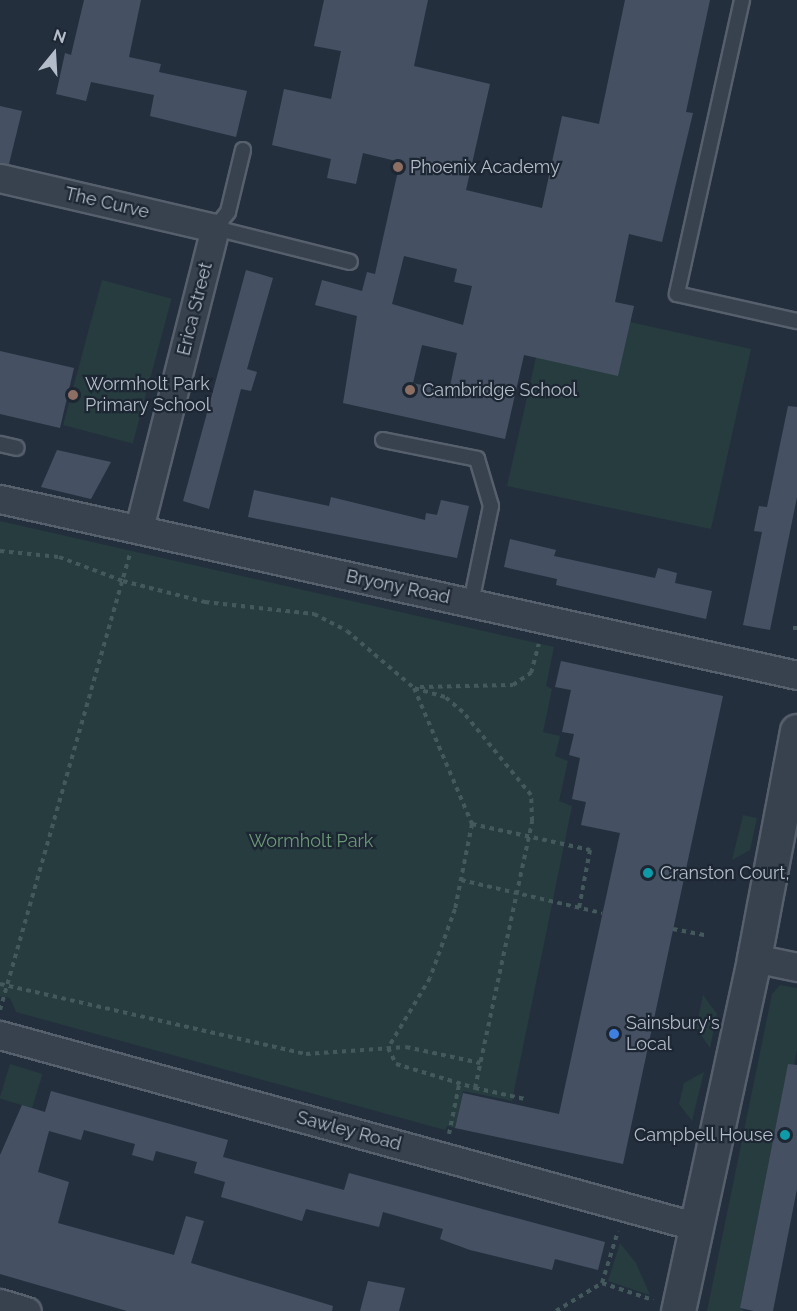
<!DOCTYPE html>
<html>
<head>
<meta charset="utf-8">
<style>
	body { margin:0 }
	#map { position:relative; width:797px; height:1311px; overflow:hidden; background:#242f3e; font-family:Raleway,sans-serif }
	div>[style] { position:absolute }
	.green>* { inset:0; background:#263c3f; transform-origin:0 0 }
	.building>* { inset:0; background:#455162 }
	.path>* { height:4px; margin-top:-2px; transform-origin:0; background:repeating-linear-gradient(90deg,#44595c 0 4.5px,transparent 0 9px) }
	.roads { filter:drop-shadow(2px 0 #565f6c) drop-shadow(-2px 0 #565f6c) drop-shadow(0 2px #565f6c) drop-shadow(0 -2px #565f6c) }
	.service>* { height:14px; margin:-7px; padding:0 7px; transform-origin:7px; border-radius:7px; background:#38414e }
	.minor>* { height:27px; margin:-13.5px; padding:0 13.5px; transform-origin:13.5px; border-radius:13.5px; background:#38414e }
	.tertiary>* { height:33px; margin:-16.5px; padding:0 16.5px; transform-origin:16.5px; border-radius:16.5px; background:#38414e }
	.dots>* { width:16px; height:16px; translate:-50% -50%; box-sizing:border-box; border:3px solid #1d2633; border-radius:50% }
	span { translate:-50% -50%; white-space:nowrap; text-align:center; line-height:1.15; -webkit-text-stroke:4.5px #1d2633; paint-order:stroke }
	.poi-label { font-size:18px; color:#b4bcc9 }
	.left { translate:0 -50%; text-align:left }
	.right { translate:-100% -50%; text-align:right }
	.street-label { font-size:18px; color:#b4bcc9 }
	.park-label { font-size:18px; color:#6b9a76 }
	.north { position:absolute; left:24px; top:24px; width:60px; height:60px; -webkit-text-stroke:4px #1d2633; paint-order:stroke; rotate:18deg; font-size:16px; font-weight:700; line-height:24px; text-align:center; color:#b4bcc9 }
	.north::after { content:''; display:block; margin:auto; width:21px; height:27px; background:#b4bcc9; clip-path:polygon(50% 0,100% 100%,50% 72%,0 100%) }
</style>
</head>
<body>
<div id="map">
	<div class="green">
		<i style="left:102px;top:280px;width:72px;height:150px;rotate:15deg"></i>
		<i style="clip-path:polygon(551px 291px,634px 306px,630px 322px,751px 349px,711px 529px,507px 486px)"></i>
		<i style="clip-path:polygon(0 521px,554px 647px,546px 686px,552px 689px,543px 732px,560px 736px,555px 756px,568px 761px,559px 801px,572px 806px,512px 1101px,463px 1091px,455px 1128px,447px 1126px,445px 1130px,16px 1012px,10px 998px,0 996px)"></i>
		<i style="clip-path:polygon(743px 815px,757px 818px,750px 850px,732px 860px)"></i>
		<i style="clip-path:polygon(780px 985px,797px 988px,797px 1050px,791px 1081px,785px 1080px,740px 1308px,745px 1311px,707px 1311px,772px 994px)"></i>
		<i style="clip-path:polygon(703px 995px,717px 1014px,710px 1048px,696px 1028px)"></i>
		<i style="left:10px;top:1064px;width:34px;height:36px;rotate:17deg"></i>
		<i style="clip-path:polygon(704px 1072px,692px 1121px,679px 1104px,684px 1083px)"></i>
		<i style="clip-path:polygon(620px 1243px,636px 1263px,650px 1295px,608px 1281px)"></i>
	</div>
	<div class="building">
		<i style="clip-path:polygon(84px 0,141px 0,129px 57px,161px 64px,159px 72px,247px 91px,236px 137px,150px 116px,154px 95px,91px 82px,86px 101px,56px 94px,65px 53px,71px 55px)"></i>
		<i style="clip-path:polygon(evenodd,324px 0,428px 0,414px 66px,490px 84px,466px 190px,542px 208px,562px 116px,599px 124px,625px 0,710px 0,686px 112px,693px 113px,662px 242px,629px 234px,615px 302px,634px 306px,618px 376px,524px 355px,505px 439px,343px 403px,357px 316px,315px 305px,322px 280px,362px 291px,367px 272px,375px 274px,400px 162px,363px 153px,356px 184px,327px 178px,331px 159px,272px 145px,284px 89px,331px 99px,341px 51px,314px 46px,324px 0,404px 256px,457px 269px,454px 282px,472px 286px,463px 325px,392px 304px,404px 256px,324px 0,422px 345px,457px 353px,449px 391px,413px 383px,422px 345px)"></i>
		<i style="clip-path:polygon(0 106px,22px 111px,9px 164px,0 163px)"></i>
		<i style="clip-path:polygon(246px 270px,273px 278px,247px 369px,257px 372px,251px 391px,241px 389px,209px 509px,183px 501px)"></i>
		<i style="clip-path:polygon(0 351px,74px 368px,60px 428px,0 414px)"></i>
		<i style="clip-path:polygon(788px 406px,797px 407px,797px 497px,770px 630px,743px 625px,762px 532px,754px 531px,759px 506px,767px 507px)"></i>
		<i style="clip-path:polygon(57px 450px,111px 462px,91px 499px,41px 487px)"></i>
		<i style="clip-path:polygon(254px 490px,329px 506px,331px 497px,425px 520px,426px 513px,437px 515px,441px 500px,469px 506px,457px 558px,248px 517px)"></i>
		<i style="clip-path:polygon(510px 539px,556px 550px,554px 556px,655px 578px,658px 568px,677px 573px,675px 583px,712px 591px,706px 619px,556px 585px,557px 579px,504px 567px)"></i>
		<i style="clip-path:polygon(561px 661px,723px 696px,623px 1164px,455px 1128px,463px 1093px,559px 1114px,620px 833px,581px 825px,586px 802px,572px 799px,580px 758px,569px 755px,574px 734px,562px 732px,571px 690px,555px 687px)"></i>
		<i style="clip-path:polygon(788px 1064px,797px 1065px,797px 1189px,773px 1311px,754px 1311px,740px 1308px)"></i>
		<i style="clip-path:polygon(51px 1091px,228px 1140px,223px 1157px,274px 1171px,344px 1190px,349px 1173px,605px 1242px,598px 1270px,555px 1259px,552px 1270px,470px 1250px,440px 1239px,443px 1229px,383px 1212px,379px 1227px,306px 1209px,302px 1221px,282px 1215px,221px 1197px,225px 1182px,194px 1173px,197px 1162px,156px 1151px,153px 1161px,132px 1155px,135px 1144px,84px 1130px,81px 1140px,49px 1131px,38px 1172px,69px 1182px,58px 1223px,174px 1255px,186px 1216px,204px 1221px,191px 1263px,333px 1306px,332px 1311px,127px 1311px,0 1274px,0 1155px,22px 1105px,45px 1112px)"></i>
		<i style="clip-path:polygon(368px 1281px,405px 1288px,399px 1311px,360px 1311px)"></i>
	</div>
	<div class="path">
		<i style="left:0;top:551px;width:59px;rotate:5.8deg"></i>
		<i style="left:59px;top:557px;width:68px;rotate:20.6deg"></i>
		<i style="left:123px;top:581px;width:85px;rotate:14.4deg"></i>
		<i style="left:205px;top:602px;width:110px;rotate:6.3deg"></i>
		<i style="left:314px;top:614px;width:37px;rotate:27deg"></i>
		<i style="left:347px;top:631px;width:88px;rotate:40.4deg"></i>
		<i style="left:414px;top:688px;width:148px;rotate:66.9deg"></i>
		<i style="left:472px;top:824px;width:87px;rotate:101.3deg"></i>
		<i style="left:455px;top:909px;width:73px;rotate:109.9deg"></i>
		<i style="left:430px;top:978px;width:82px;rotate:121deg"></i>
		<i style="left:793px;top:628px;width:4px"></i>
		<i style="left:420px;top:687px;width:93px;rotate:-1.2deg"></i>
		<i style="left:513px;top:685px;width:22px;rotate:-34deg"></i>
		<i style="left:531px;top:673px;width:30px;rotate:-75deg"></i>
		<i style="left:472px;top:824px;width:121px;rotate:12.4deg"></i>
		<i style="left:590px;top:850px;width:59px;rotate:100.7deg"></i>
		<i style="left:461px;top:880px;width:145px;rotate:13.2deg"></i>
		<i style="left:673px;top:929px;width:33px;rotate:11deg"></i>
		<i style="left:0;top:984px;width:314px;rotate:12.9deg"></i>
		<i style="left:306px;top:1054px;width:100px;rotate:-4deg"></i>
		<i style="left:406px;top:1047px;width:76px;rotate:12.2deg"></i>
		<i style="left:0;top:1010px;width:475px;rotate:-74.1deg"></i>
		<i style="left:388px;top:1048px;width:18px;rotate:63deg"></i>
		<i style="left:396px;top:1064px;width:83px;rotate:16.9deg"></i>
		<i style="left:475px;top:1088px;width:273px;rotate:-77.9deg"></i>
		<i style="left:532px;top:821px;width:26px;rotate:-92deg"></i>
		<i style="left:531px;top:795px;width:107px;rotate:-129.3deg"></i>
		<i style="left:463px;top:712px;width:23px;rotate:-140deg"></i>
		<i style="left:445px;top:697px;width:32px;rotate:-164deg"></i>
		<i style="left:475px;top:1088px;width:51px;rotate:12.4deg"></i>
		<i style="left:449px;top:1134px;width:50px;rotate:-78.5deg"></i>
		<i style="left:602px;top:1283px;width:54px;rotate:18.4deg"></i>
		<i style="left:556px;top:1311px;width:54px;rotate:-31.3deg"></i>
		<i style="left:602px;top:1283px;width:54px;rotate:-72.9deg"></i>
	</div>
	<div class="roads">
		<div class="service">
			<i style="left:742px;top:0;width:301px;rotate:102.5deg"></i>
			<i style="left:677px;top:294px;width:123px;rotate:12.7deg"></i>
			<i style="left:243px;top:150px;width:64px;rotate:103.6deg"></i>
			<i style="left:228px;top:212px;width:21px;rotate:129deg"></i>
			<i style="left:215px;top:228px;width:139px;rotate:14.1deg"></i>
			<i style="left:383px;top:440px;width:96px;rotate:11.4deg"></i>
			<i style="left:477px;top:459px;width:49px;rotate:73.4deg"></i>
			<i style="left:491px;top:506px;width:99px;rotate:101.7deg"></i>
			<i style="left:0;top:444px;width:17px;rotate:13deg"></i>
		</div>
		<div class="minor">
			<i style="left:0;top:178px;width:221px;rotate:13.1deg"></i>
			<i style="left:215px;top:228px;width:310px;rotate:104.2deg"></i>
			<i style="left:0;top:499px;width:816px;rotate:12.45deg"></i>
			<i style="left:754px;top:958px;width:44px;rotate:11.8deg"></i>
			<i style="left:0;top:1035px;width:724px;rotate:15.38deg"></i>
			<i style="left:0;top:1303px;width:28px;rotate:17deg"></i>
		</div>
		<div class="tertiary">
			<i style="left:678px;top:1311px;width:361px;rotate:-77.8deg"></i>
			<i style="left:754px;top:958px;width:231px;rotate:-79.3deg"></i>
		</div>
	</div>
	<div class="dots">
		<i style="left:398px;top:167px;background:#8d6e63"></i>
		<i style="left:410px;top:390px;background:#8d6e63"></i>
		<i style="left:73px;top:395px;background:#8d6e63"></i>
		<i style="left:648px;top:873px;background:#0f9aa8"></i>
		<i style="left:614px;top:1034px;background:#3f7fe0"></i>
		<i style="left:785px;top:1135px;background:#0f9aa8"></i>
	</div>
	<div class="poi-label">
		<span class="left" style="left:410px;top:167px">Phoenix Academy</span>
		<span class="left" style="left:85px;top:395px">Wormholt Park<br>Primary School</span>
		<span class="left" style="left:422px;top:390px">Cambridge School</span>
		<span class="left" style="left:660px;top:873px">Cranston Court,</span>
		<span class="left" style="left:626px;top:1034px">Sainsbury's<br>Local</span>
		<span class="right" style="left:773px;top:1135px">Campbell House</span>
	</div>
	<div class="street-label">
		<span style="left:107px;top:203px;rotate:13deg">The Curve</span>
		<span style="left:195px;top:309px;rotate:-76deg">Erica Street</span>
		<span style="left:398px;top:587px;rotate:12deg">Bryony Road</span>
		<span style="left:349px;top:1131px;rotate:15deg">Sawley Road</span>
	</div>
	<div class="park-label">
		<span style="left:311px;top:841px">Wormholt Park</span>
	</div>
	<div class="north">N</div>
</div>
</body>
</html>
